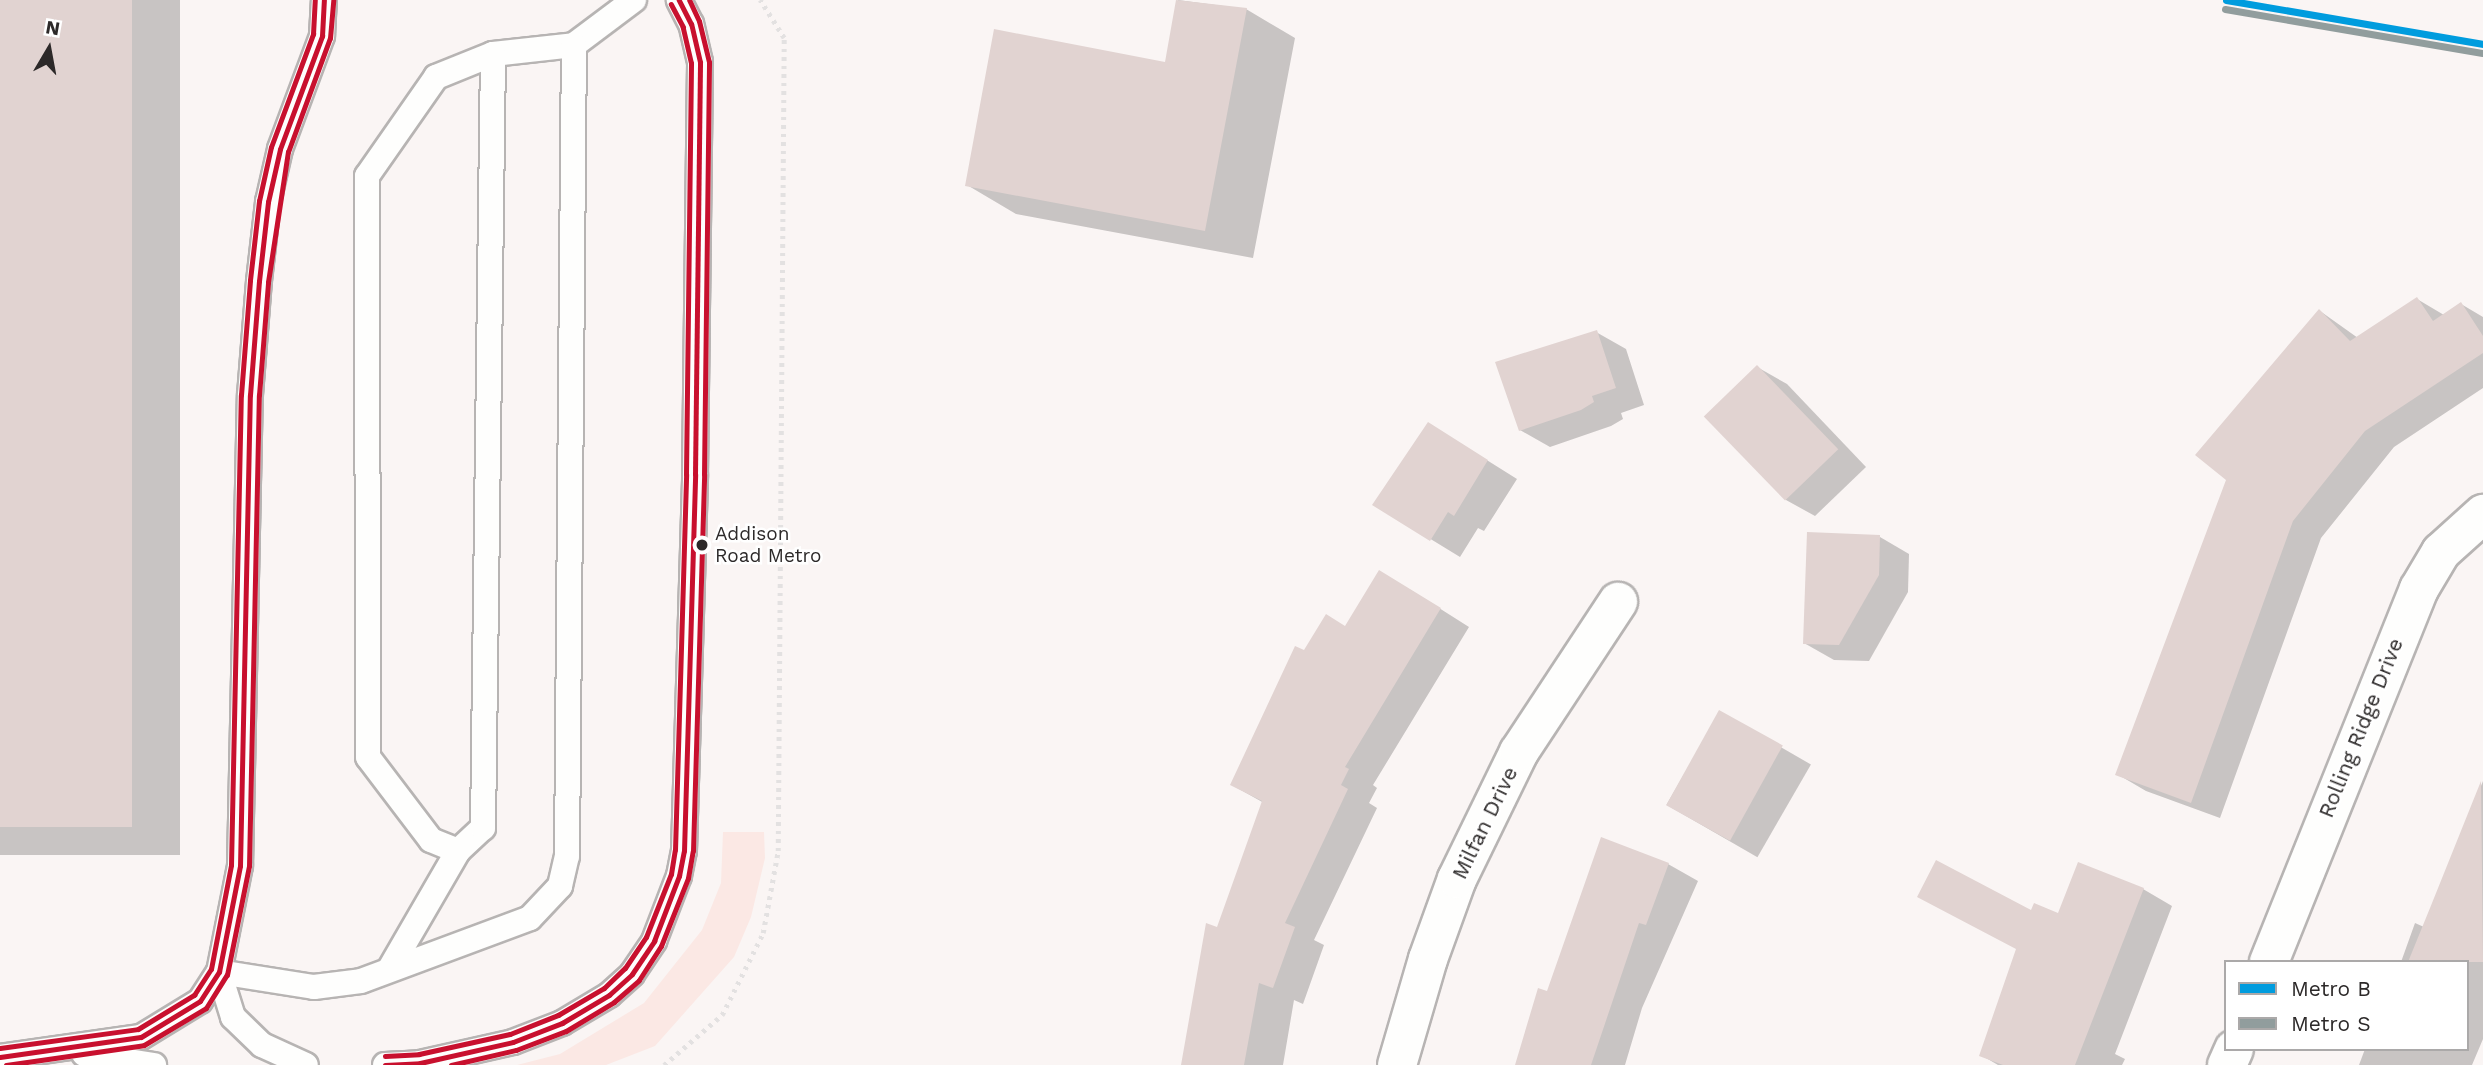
<!DOCTYPE html>
<html>
<head>
<meta charset="utf-8">
<style>
	body { margin:0 }
	#map { position:relative; width:2483px; height:1065px; overflow:hidden; background:#faf5f4; font-family:"Work Sans",sans-serif }
	div>[style] { position:absolute }
	.green>* { inset:0; background:#fbe8e4 }
	.shadow>* { inset:0; background:#0003; transform-origin:0 0 }
	.building>* { inset:0; background:#e1d3d1; transform-origin:0 0 }
	.path>* { height:4.5px; margin-top:-2.25px; transform-origin:0; background:repeating-linear-gradient(90deg,#e3e1e1 0 3.5px,transparent 0 8.5px) }
	.roads { filter:drop-shadow(2px 0 #b7b4b3) drop-shadow(-2px 0 #b7b4b3) drop-shadow(0 2px #b7b4b3) drop-shadow(0 -2px #b7b4b3) }
	.lane>* { height:24px; margin:-12px; padding:0 12px; transform-origin:12px; border-radius:12px; background:#fefefd }
	.street>* { height:38px; margin:-19px; padding:0 19px; transform-origin:19px; border-radius:19px; background:#fefefd }
	.bus-1>* { height:5px; margin:-2.5px; padding:0 2.5px; transform-origin:2.5px; border-radius:2.5px; background:#c8102e }
	.bus-2>* { height:5px; margin:-2.5px; padding:0 2.5px; transform-origin:2.5px; border-radius:2.5px; background:#c8102e }
	.bus-3>* { height:5px; margin:-2.5px; padding:0 2.5px; transform-origin:2.5px; border-radius:2.5px; background:#c8102e }
	.metro-1>* { height:7px; margin:-3.5px; padding:0 3.5px; transform-origin:3.5px; border-radius:3.5px; background:#009cde }
	.metro-2>* { height:7px; margin:-3.5px; padding:0 3.5px; transform-origin:3.5px; border-radius:3.5px; background:#919d9d }
	.dots>* { width:19px; height:19px; translate:-50% -50%; box-sizing:border-box; border:4px solid #fff; border-radius:50% }
	span { translate:-50% -50%; white-space:nowrap; text-align:center; line-height:1.15; -webkit-text-stroke:5px #fff; paint-order:stroke }
	.bus-label { font-size:19px; color:#2c2929 }
	.left { translate:0 -50%; text-align:left }
	.street-label { font-size:21px; color:#2c2929 }
	.legend { position:absolute; left:2224px; top:960px; width:245px; height:91px; box-sizing:border-box; background:#fff; border:2px solid #aba9a9; margin:0; padding:9px 12px; list-style:none; font-size:21px; color:#2c2929 }
	.legend li { display:flex; align-items:center; gap:14px; height:35px }
	.legend b { width:35px; border:2px solid #aba9a9 }
	.north { position:absolute; left:14px; top:14px; width:70px; height:70px; -webkit-text-stroke:5px #fff; paint-order:stroke; rotate:10deg; font-size:19px; font-weight:700; line-height:28px; text-align:center; color:#2c2929 }
	.north::after { content:''; display:block; margin:auto; width:24px; height:32px; background:#2c2929; clip-path:polygon(50% 0,100% 100%,50% 72%,0 100%) }
</style>
</head>
<body>
<div id="map">
	<div class="green">
		<i style="clip-path:polygon(723px 832px,764px 832px,765px 858px,751px 917px,734px 957px,655px 1046px,606px 1065px,517px 1065px,560px 1054px,644px 1003px,702px 930px,721px 883px)"></i>
	</div>
	<div class="shadow">
		<i style="left:0;top:0;width:180px;height:855px"></i>
		<i style="clip-path:polygon(1178px 0,1246px 9px,1295px 38px,1253px 258px,1016px 214px,967px 185px,1166px 64px)"></i>
		<i style="clip-path:polygon(2417px 299px,2444px 315px,2461px 304px,2483px 317px,2483px 388px,2394px 447px,2321px 538px,2220px 818px,2146px 791px,2117px 774px,2320px 311px,2358px 338px)"></i>
		<i style="clip-path:polygon(1596px 332px,1626px 349px,1644px 405px,1621px 413px,1623px 419px,1611px 426px,1550px 447px,1520px 430px)"></i>
		<i style="clip-path:polygon(1757px 367px,1787px 384px,1866px 467px,1815px 516px,1786px 500px)"></i>
		<i style="clip-path:polygon(1458px 442px,1517px 479px,1484px 531px,1478px 528px,1460px 557px,1375px 505px)"></i>
		<i style="clip-path:polygon(1880px 537px,1909px 554px,1908px 592px,1869px 661px,1834px 660px,1804px 643px)"></i>
		<i style="clip-path:polygon(1409px 589px,1469px 627px,1373px 785px,1377px 788px,1369px 803px,1377px 808px,1314px 940px,1324px 945px,1303px 1004px,1294px 1000px,1283px 1065px,1183px 1065px,1218px 929px,1264px 803px,1232px 785px,1305px 653px)"></i>
		<i style="left:1720px;top:712px;width:105px;height:107px;rotate:30deg"></i>
		<i style="clip-path:polygon(2483px 781px,2483px 1039px,2472px 1065px,2359px 1065px,2365px 1049px,2467px 1049px,2467px 962px,2401px 962px,2415px 923px,2424px 927px)"></i>
		<i style="clip-path:polygon(1668px 864px,1698px 881px,1642px 1008px,1625px 1065px,1517px 1065px,1548px 993px)"></i>
		<i style="clip-path:polygon(2143px 889px,2172px 906px,2115px 1054px,2125px 1059px,2122px 1065px,1998px 1065px,1981px 1055px,2032px 912px,2059px 916px)"></i>
	</div>
	<div class="building">
		<i style="left:0;top:0;width:132px;height:827px"></i>
		<i style="clip-path:polygon(1176px 0,1247px 8px,1205px 231px,965px 186px,994px 29px,1165px 62px)"></i>
		<i style="clip-path:polygon(2417px 297px,2433px 321px,2461px 302px,2483px 336px,2483px 353px,2365px 431px,2293px 521px,2191px 803px,2115px 775px,2226px 480px,2195px 455px,2319px 309px,2350px 341px)"></i>
		<i style="clip-path:polygon(1597px 330px,1616px 388px,1592px 396px,1594px 402px,1581px 410px,1519px 431px,1495px 362px)"></i>
		<i style="left:1757px;top:365px;width:117px;height:74px;rotate:46deg"></i>
		<i style="clip-path:polygon(1428px 422px,1488px 460px,1454px 516px,1448px 512px,1430px 541px,1372px 505px)"></i>
		<i style="clip-path:polygon(1807px 532px,1880px 535px,1879px 575px,1839px 645px,1803px 644px)"></i>
		<i style="clip-path:polygon(1379px 570px,1441px 608px,1345px 767px,1349px 769px,1341px 785px,1348px 789px,1285px 923px,1295px 927px,1273px 988px,1259px 983px,1244px 1065px,1181px 1065px,1206px 923px,1217px 927px,1262px 801px,1230px 785px,1295px 646px,1304px 650px,1326px 614px,1345px 626px)"></i>
		<i style="left:1719px;top:710px;width:73px;height:109px;rotate:29deg"></i>
		<i style="clip-path:polygon(2481px 781px,2483px 962px,2408px 962px,2430px 908px)"></i>
		<i style="clip-path:polygon(1601px 837px,1669px 863px,1646px 925px,1639px 923px,1591px 1065px,1515px 1065px,1538px 988px,1547px 991px)"></i>
		<i style="clip-path:polygon(1936px 860px,2031px 910px,2034px 903px,2058px 913px,2078px 862px,2144px 888px,2075px 1065px,2003px 1065px,1979px 1056px,2016px 949px,1917px 897px)"></i>
	</div>
	<div class="path">
		<i style="left:664px;top:1065px;width:77px;rotate:-40.8deg"></i>
		<i style="left:722px;top:1015px;width:92px;rotate:-63.4deg"></i>
		<i style="left:763px;top:933px;width:83px;rotate:-79.6deg"></i>
		<i style="left:778px;top:851px;width:813px;rotate:-89.58deg"></i>
		<i style="left:784px;top:38px;width:45px;rotate:-122.3deg"></i>
	</div>
	<div class="roads">
		<div class="lane">
			<i style="left:458px;top:851px;width:29px;rotate:-158deg"></i>
			<i style="left:431px;top:840px;width:104px;rotate:-127.2deg"></i>
			<i style="left:368px;top:757px;width:581px;rotate:-90.1deg"></i>
			<i style="left:367px;top:176px;width:121px;rotate:-55.1deg"></i>
			<i style="left:436px;top:77px;width:61px;rotate:-22deg"></i>
			<i style="left:493px;top:54px;width:81px;rotate:-6.3deg"></i>
			<i style="left:574px;top:45px;width:75px;rotate:-36.9deg"></i>
			<i style="left:389px;top:970px;width:138px;rotate:-59.9deg"></i>
			<i style="left:458px;top:851px;width:34px;rotate:-43deg"></i>
			<i style="left:483px;top:828px;width:774px;rotate:-89.26deg"></i>
			<i style="left:219px;top:972px;width:96px;rotate:9deg"></i>
			<i style="left:314px;top:987px;width:47px;rotate:-7.3deg"></i>
			<i style="left:361px;top:981px;width:180px;rotate:-20.4deg"></i>
			<i style="left:530px;top:918px;width:44px;rotate:-46.8deg"></i>
			<i style="left:560px;top:886px;width:31px;rotate:-77deg"></i>
			<i style="left:567px;top:856px;width:811px;rotate:-89.51deg"></i>
			<i style="left:219px;top:972px;width:47px;rotate:72.7deg"></i>
			<i style="left:233px;top:1017px;width:40px;rotate:44deg"></i>
			<i style="left:262px;top:1045px;width:48px;rotate:24.4deg"></i>
			<i style="left:84px;top:1054px;width:71px;rotate:8.9deg"></i>
			<i style="left:0;top:1057px;width:142px;rotate:-8.1deg"></i>
			<i style="left:141px;top:1037px;width:69px;rotate:-31.4deg"></i>
			<i style="left:200px;top:1001px;width:35px;rotate:-57deg"></i>
			<i style="left:219px;top:972px;width:108px;rotate:-78.8deg"></i>
			<i style="left:240px;top:866px;width:471px;rotate:-88.8deg"></i>
			<i style="left:250px;top:395px;width:114px;rotate:-85.5deg"></i>
			<i style="left:259px;top:281px;width:80px;rotate:-83.5deg"></i>
			<i style="left:268px;top:202px;width:54px;rotate:-77.2deg"></i>
			<i style="left:280px;top:149px;width:121px;rotate:-69.6deg"></i>
			<i style="left:322px;top:36px;width:36px;rotate:-87deg"></i>
			<i style="left:385px;top:1065px;width:35px;rotate:-3deg"></i>
			<i style="left:420px;top:1063px;width:95px;rotate:-12.7deg"></i>
			<i style="left:513px;top:1042px;width:53px;rotate:-21.2deg"></i>
			<i style="left:562px;top:1023px;width:55px;rotate:-30.8deg"></i>
			<i style="left:609px;top:995px;width:31px;rotate:-42deg"></i>
			<i style="left:632px;top:974px;width:40px;rotate:-56deg"></i>
			<i style="left:654px;top:941px;width:70px;rotate:-69deg"></i>
			<i style="left:679px;top:876px;width:25px;rotate:-79deg"></i>
			<i style="left:684px;top:851px;width:377px;rotate:-88.3deg"></i>
			<i style="left:695px;top:474px;width:412px;rotate:-89.3deg"></i>
			<i style="left:700px;top:62px;width:39px;rotate:-103deg"></i>
			<i style="left:691px;top:24px;width:27px;rotate:-117deg"></i>
		</div>
		<div class="street">
			<i style="left:2269px;top:962px;width:402px;rotate:-68.1deg"></i>
			<i style="left:2419px;top:589px;width:43px;rotate:-59.3deg"></i>
			<i style="left:2441px;top:552px;width:57px;rotate:-42.1deg"></i>
			<i style="left:1397px;top:1065px;width:110px;rotate:-73.7deg"></i>
			<i style="left:1428px;top:959px;width:85px;rotate:-70.1deg"></i>
			<i style="left:1457px;top:879px;width:141px;rotate:-64deg"></i>
			<i style="left:1519px;top:752px;width:180px;rotate:-56.6deg"></i>
			<i style="left:2227px;top:1065px;width:17px;rotate:-66deg"></i>
		</div>
	</div>
	<div class="bus-1">
		<i style="left:0;top:1057px;width:142px;rotate:-8.1deg"></i>
		<i style="left:141px;top:1037px;width:69px;rotate:-31.4deg"></i>
		<i style="left:200px;top:1001px;width:35px;rotate:-57deg"></i>
		<i style="left:219px;top:972px;width:108px;rotate:-78.8deg"></i>
		<i style="left:240px;top:866px;width:471px;rotate:-88.8deg"></i>
		<i style="left:250px;top:395px;width:114px;rotate:-85.5deg"></i>
		<i style="left:259px;top:281px;width:80px;rotate:-83.5deg"></i>
		<i style="left:268px;top:202px;width:54px;rotate:-77.2deg"></i>
		<i style="left:280px;top:149px;width:121px;rotate:-69.6deg"></i>
		<i style="left:322px;top:36px;width:36px;rotate:-87deg"></i>
		<i style="left:385px;top:1065px;width:35px;rotate:-3deg"></i>
		<i style="left:420px;top:1063px;width:95px;rotate:-12.7deg"></i>
		<i style="left:513px;top:1042px;width:53px;rotate:-21.2deg"></i>
		<i style="left:562px;top:1023px;width:55px;rotate:-30.8deg"></i>
		<i style="left:609px;top:995px;width:31px;rotate:-42deg"></i>
		<i style="left:632px;top:974px;width:40px;rotate:-56deg"></i>
		<i style="left:654px;top:941px;width:70px;rotate:-69deg"></i>
		<i style="left:679px;top:876px;width:25px;rotate:-79deg"></i>
		<i style="left:684px;top:851px;width:377px;rotate:-88.3deg"></i>
		<i style="left:695px;top:474px;width:412px;rotate:-89.3deg"></i>
		<i style="left:700px;top:62px;width:39px;rotate:-103deg"></i>
		<i style="left:691px;top:24px;width:27px;rotate:-117deg"></i>
	</div>
	<div class="bus-2">
		<i style="left:6px;top:1065px;width:139px;rotate:-8.2deg"></i>
		<i style="left:144px;top:1045px;width:72px;rotate:-30.8deg"></i>
		<i style="left:206px;top:1008px;width:39px;rotate:-58deg"></i>
		<i style="left:227px;top:975px;width:111px;rotate:-78.6deg"></i>
		<i style="left:249px;top:866px;width:471px;rotate:-88.8deg"></i>
		<i style="left:259px;top:395px;width:113px;rotate:-85.4deg"></i>
		<i style="left:268px;top:282px;width:132px;rotate:-81.3deg"></i>
		<i style="left:288px;top:152px;width:121px;rotate:-69.8deg"></i>
		<i style="left:330px;top:38px;width:38px;rotate:-85deg"></i>
		<i style="left:451px;top:1065px;width:67px;rotate:-13deg"></i>
		<i style="left:516px;top:1050px;width:53px;rotate:-20.8deg"></i>
		<i style="left:566px;top:1031px;width:56px;rotate:-31.1deg"></i>
		<i style="left:614px;top:1002px;width:33px;rotate:-41deg"></i>
		<i style="left:639px;top:980px;width:40px;rotate:-57.1deg"></i>
		<i style="left:661px;top:946px;width:73px;rotate:-68.3deg"></i>
		<i style="left:688px;top:878px;width:27px;rotate:-80deg"></i>
		<i style="left:693px;top:851px;width:377px;rotate:-88.3deg"></i>
		<i style="left:704px;top:474px;width:412px;rotate:-89.3deg"></i>
		<i style="left:709px;top:62px;width:42px;rotate:-103.7deg"></i>
		<i style="left:699px;top:21px;width:23px;rotate:-115deg"></i>
	</div>
	<div class="bus-3">
		<i style="left:0;top:1048px;width:139px;rotate:-7.8deg"></i>
		<i style="left:138px;top:1029px;width:66px;rotate:-31.3deg"></i>
		<i style="left:194px;top:995px;width:31px;rotate:-57deg"></i>
		<i style="left:211px;top:969px;width:106px;rotate:-79.1deg"></i>
		<i style="left:231px;top:865px;width:470px;rotate:-88.8deg"></i>
		<i style="left:241px;top:395px;width:115px;rotate:-85.5deg"></i>
		<i style="left:250px;top:280px;width:80px;rotate:-83.5deg"></i>
		<i style="left:259px;top:201px;width:55px;rotate:-77.5deg"></i>
		<i style="left:271px;top:147px;width:121px;rotate:-69.6deg"></i>
		<i style="left:313px;top:34px;width:34px;rotate:-87deg"></i>
		<i style="left:385px;top:1056px;width:34px;rotate:-3deg"></i>
		<i style="left:419px;top:1054px;width:93px;rotate:-12.4deg"></i>
		<i style="left:510px;top:1034px;width:52px;rotate:-21.6deg"></i>
		<i style="left:558px;top:1015px;width:53px;rotate:-30.4deg"></i>
		<i style="left:604px;top:988px;width:29px;rotate:-44deg"></i>
		<i style="left:625px;top:968px;width:37px;rotate:-56deg"></i>
		<i style="left:646px;top:937px;width:68px;rotate:-68.4deg"></i>
		<i style="left:671px;top:874px;width:24px;rotate:-81deg"></i>
		<i style="left:675px;top:850px;width:376px;rotate:-88.3deg"></i>
		<i style="left:686px;top:474px;width:411px;rotate:-89.3deg"></i>
		<i style="left:691px;top:63px;width:37px;rotate:-103deg"></i>
		<i style="left:683px;top:27px;width:26px;rotate:-118deg"></i>
	</div>
	<div class="metro-1">
		<i style="left:2226px;top:0;width:261px;rotate:9.7deg"></i>
	</div>
	<div class="metro-2">
		<i style="left:2225px;top:9px;width:261px;rotate:9.7deg"></i>
	</div>
	<div class="dots">
		<i style="left:702px;top:545px;background:#2c2929"></i>
	</div>
	<div class="bus-label">
		<span class="left" style="left:715px;top:545px">Addison<br>Road Metro</span>
	</div>
	<div class="street-label">
		<span style="left:2361px;top:728px;rotate:-68deg">Rolling Ridge Drive</span>
		<span style="left:1485px;top:823px;rotate:-64deg">Milfan Drive</span>
	</div>
	<ul class="legend">
	<li><b style="height:9px;background:#009cde"></b>Metro B</li>
	<li><b style="height:9px;background:#919d9d"></b>Metro S</li>
	</ul>
	<div class="north">N</div>
</div>
</body>
</html>
